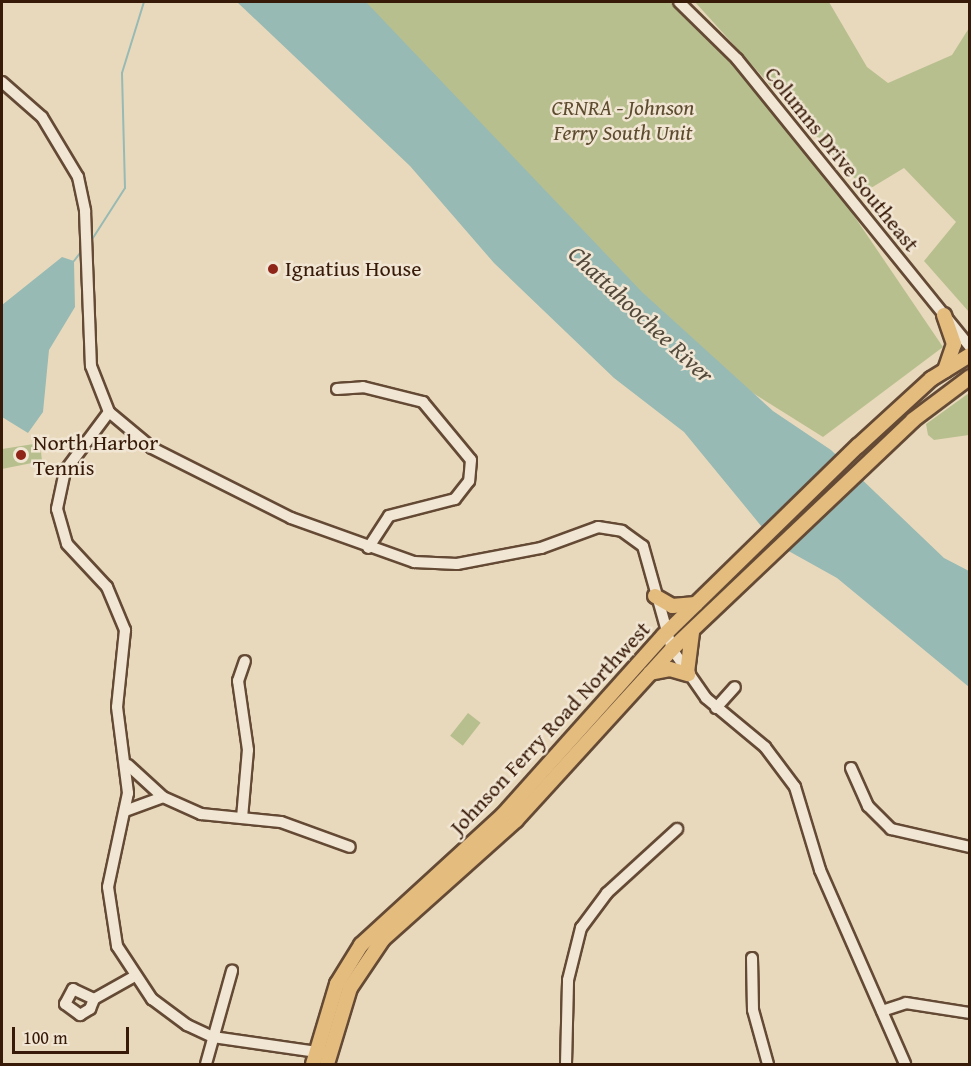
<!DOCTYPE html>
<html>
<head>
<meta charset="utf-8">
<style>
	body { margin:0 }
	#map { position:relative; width:971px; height:1066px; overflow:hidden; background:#e9d9bc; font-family:"Gentium Book Plus",serif }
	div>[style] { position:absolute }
	.green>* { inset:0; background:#b8bf8f; transform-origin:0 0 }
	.water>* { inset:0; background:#97bab4 }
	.stream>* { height:2px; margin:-1px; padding:0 1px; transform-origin:1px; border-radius:1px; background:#97bab4 }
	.roads { filter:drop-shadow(2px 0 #644a35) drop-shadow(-2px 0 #644a35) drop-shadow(0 2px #644a35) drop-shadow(0 -2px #644a35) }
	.minor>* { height:10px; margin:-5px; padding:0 5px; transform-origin:5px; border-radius:5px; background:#f1e6d3 }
	.major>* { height:14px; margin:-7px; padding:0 7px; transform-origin:7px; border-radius:7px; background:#e4bc7e }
	.dots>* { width:16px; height:16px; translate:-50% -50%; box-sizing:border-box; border:3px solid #f1e6d3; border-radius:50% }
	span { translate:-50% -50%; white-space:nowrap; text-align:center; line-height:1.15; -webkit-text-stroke:5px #f1e6d3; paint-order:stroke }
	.park-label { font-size:22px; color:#5e4c30; font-style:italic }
	.street-label { font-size:22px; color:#381a08 }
	.poi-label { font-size:22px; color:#381a08 }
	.left { translate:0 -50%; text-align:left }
	.water-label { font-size:24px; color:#544a3c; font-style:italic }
	.frame { position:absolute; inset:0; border:3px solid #381a08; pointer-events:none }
	.scale { position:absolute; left:12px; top:1027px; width:117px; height:27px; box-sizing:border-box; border:3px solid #381a08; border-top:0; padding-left:8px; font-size:18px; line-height:21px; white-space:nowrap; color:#381a08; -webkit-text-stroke:4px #f1e6d3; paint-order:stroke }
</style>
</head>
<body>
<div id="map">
	<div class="green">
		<i style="clip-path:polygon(348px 2px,670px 2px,723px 52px,846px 204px,943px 347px,823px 437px,718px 371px)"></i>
		<i style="clip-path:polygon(695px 2px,829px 2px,867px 67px,888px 83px,952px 55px,969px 28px,969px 312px,924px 261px,956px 222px,904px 168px,866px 191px)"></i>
		<i style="clip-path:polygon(969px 393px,969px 435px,934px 440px,928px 435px,926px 424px)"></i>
		<i style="clip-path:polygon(40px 443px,42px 461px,2px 469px,2px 449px)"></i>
		<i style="left:468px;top:713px;width:16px;height:29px;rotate:38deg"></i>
	</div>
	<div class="water">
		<i style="clip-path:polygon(237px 2px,366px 2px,642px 292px,773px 411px,831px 450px,944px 558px,969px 571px,969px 687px,837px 578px,776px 544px,684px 432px,614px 378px,494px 263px,410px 166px)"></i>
		<i style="clip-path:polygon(62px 257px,74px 261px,75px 307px,49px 350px,43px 412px,28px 433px,2px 417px,2px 305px)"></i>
	</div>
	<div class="stream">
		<i style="left:91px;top:241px;width:63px;rotate:-57.3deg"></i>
		<i style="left:125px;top:188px;width:115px;rotate:-91.5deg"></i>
		<i style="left:122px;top:73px;width:74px;rotate:-72.8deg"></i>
		<i style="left:74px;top:261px;width:10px;rotate:-53deg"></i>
	</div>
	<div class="roads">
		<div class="minor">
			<i style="left:679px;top:2px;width:81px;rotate:44.5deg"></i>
			<i style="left:737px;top:59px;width:370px;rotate:51deg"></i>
			<i style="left:2px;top:82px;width:53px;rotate:41.2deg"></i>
			<i style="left:42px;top:117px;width:70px;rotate:59deg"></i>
			<i style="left:78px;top:177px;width:35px;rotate:78deg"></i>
			<i style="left:85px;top:211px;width:155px;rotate:87.8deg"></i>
			<i style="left:91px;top:366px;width:49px;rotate:68.6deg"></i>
			<i style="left:109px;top:412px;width:56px;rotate:39.9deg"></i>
			<i style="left:152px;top:448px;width:156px;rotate:26.7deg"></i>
			<i style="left:291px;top:518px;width:131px;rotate:19.7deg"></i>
			<i style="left:414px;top:562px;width:43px;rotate:2.7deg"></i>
			<i style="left:457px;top:564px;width:86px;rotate:-10.8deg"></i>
			<i style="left:541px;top:548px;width:61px;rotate:-20.2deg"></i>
			<i style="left:598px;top:527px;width:24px;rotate:9deg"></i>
			<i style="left:622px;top:531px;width:26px;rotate:36deg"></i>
			<i style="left:643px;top:546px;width:107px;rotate:74.3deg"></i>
			<i style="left:672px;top:649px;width:60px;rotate:55.2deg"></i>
			<i style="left:706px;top:698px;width:77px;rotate:39.7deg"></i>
			<i style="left:765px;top:747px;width:50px;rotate:53.1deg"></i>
			<i style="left:795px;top:787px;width:87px;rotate:73.2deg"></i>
			<i style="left:820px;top:870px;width:212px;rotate:66.3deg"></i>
			<i style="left:337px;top:389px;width:26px;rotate:-4deg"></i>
			<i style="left:363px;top:387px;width:62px;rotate:14deg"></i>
			<i style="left:423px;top:402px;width:75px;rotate:50.4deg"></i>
			<i style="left:471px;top:460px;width:21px;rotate:95deg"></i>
			<i style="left:469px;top:481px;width:23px;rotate:128deg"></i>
			<i style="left:455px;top:499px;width:68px;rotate:165.6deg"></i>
			<i style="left:389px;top:516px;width:38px;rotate:123deg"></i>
			<i style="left:109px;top:412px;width:74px;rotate:126.7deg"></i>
			<i style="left:65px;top:471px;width:39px;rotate:102deg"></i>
			<i style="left:57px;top:509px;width:36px;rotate:74deg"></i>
			<i style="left:67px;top:544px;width:59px;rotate:47.1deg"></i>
			<i style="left:107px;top:587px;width:47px;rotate:67.3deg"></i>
			<i style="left:125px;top:630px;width:77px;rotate:95.9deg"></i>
			<i style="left:117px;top:707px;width:87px;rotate:82.7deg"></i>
			<i style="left:128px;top:793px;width:96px;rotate:102deg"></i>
			<i style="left:108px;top:887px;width:60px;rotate:81.3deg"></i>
			<i style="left:117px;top:946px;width:64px;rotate:56.6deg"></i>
			<i style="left:152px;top:999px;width:44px;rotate:36.6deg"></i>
			<i style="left:187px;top:1025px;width:29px;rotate:25deg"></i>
			<i style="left:213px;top:1037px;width:112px;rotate:8.2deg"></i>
			<i style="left:716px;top:708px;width:28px;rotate:-48deg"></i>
			<i style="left:128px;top:765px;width:47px;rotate:42.4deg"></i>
			<i style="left:851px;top:768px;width:42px;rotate:65.9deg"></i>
			<i style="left:868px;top:806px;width:33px;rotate:45deg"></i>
			<i style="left:891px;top:829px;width:81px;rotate:12.8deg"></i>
			<i style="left:125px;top:811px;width:40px;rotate:-20.2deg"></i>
			<i style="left:163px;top:797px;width:42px;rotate:24.1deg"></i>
			<i style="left:201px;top:814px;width:80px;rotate:5.7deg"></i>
			<i style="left:281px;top:822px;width:73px;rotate:19.9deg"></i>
			<i style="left:242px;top:818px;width:68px;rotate:-85deg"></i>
			<i style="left:248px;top:750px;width:70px;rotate:-98.2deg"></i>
			<i style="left:238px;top:681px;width:21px;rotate:-71deg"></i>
			<i style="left:752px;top:958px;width:52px;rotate:88.9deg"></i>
			<i style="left:753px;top:1010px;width:56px;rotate:74.5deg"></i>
			<i style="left:94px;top:999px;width:23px;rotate:-155deg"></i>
			<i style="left:73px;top:989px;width:17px;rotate:118deg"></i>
			<i style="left:65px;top:1004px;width:19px;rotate:36deg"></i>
			<i style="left:80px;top:1015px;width:12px;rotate:-31deg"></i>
			<i style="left:90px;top:1009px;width:11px;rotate:-68deg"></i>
			<i style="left:94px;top:999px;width:47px;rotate:-29.3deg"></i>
			<i style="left:882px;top:1011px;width:25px;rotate:-18deg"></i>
			<i style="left:906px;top:1003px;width:65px;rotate:8.9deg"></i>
			<i style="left:206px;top:1064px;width:97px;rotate:-74.4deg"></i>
			<i style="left:566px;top:1064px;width:84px;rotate:-88.6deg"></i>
			<i style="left:568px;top:980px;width:54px;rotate:-76deg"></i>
			<i style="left:581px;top:928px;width:44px;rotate:-53.4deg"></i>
			<i style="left:607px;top:893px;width:95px;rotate:-42.4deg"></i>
		</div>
		<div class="major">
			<i style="left:944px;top:315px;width:31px;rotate:71deg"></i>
			<i style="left:954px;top:344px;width:28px;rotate:109deg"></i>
			<i style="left:655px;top:596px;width:20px;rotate:30deg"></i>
			<i style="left:672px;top:606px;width:24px;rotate:-5deg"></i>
			<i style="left:650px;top:673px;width:20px;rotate:-11deg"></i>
			<i style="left:670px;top:669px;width:19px;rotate:16deg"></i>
			<i style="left:687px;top:673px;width:41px;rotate:-83deg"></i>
			<i style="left:313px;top:1064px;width:84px;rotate:-73.3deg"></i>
			<i style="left:337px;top:984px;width:46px;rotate:-58.4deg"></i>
			<i style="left:361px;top:945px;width:193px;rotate:-42.5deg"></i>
			<i style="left:503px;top:815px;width:241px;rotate:-48.2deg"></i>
			<i style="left:664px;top:635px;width:271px;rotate:-44.3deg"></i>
			<i style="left:858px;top:446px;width:99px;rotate:-42.5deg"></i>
			<i style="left:931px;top:379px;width:46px;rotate:-31.6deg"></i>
			<i style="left:327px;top:1064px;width:79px;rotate:-73.2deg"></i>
			<i style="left:350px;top:988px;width:59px;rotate:-56deg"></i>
			<i style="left:383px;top:939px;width:178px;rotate:-41.8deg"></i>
			<i style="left:516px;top:820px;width:231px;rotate:-47.6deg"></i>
			<i style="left:672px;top:649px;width:332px;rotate:-43.5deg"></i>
			<i style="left:913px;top:420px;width:71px;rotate:-37deg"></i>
		</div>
	</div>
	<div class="dots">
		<i style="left:273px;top:269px;background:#8f2418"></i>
		<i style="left:21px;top:455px;background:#8f2418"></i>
	</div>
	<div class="park-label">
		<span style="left:623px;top:120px">CRNRA - Johnson<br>Ferry South Unit</span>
	</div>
	<div class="street-label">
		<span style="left:842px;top:159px;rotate:51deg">Columns Drive Southeast</span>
		<span style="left:550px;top:728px;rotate:-47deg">Johnson Ferry Road Northwest</span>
	</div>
	<div class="poi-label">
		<span class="left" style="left:285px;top:269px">Ignatius House</span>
		<span class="left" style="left:33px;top:455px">North Harbor<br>Tennis</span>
	</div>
	<div class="water-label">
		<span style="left:641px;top:314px;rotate:43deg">Chattahoochee River</span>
	</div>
	<div class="frame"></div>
	<div class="scale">100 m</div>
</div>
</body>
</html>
